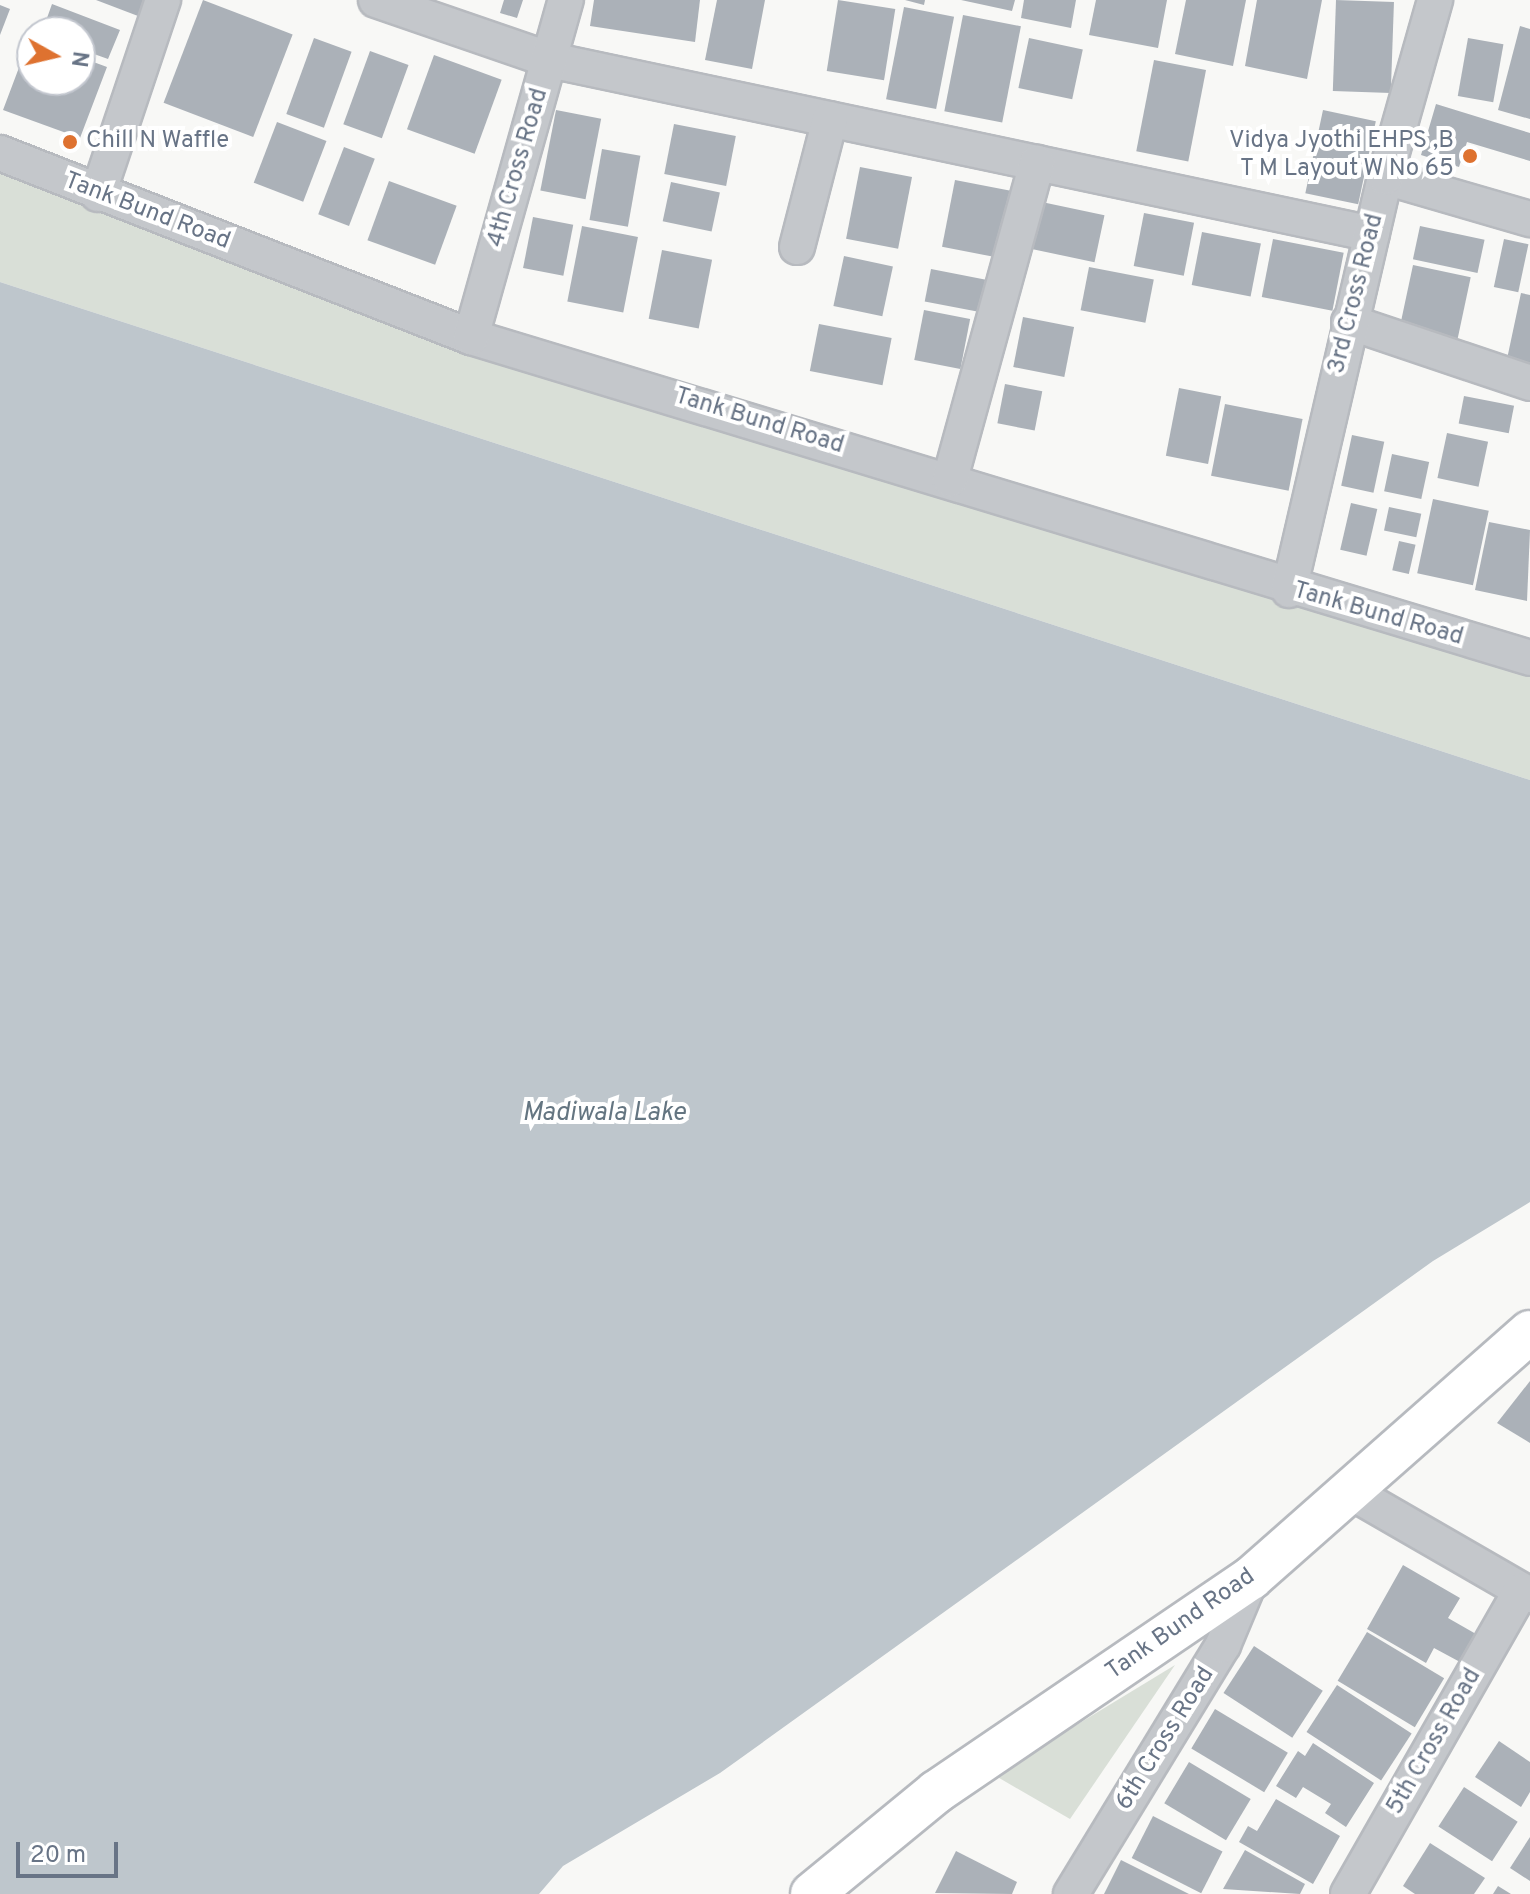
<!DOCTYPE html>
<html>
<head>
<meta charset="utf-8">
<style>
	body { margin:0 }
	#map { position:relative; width:1530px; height:1894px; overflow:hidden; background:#f8f8f6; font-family:Overpass,sans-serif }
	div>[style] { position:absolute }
	.green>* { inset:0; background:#d9dfd7 }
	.water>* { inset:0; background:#bec6cc }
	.building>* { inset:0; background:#abb1b8; transform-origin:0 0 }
	.roads { filter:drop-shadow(2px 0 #b7babf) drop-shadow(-2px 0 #b7babf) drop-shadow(0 2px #b7babf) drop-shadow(0 -2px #b7babf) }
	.minor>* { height:34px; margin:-17px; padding:0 17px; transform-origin:17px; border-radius:17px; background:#c4c7cb }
	.major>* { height:42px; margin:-21px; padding:0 21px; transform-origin:21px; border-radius:21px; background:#fff }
	.dots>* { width:22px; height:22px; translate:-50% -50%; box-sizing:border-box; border:4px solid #fff; border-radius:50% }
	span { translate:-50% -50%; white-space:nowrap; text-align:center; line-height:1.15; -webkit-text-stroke:8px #fff; paint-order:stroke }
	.poi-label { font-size:24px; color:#687486 }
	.left { translate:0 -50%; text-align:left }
	.right { translate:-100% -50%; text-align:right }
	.street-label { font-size:24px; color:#687486 }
	.water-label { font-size:26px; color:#647581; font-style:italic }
	.north { position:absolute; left:16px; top:16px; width:80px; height:80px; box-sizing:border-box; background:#fff; border:2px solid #c3c7cf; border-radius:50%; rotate:98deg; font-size:22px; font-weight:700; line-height:32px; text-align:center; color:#687486 }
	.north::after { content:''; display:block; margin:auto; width:28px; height:36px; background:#de7230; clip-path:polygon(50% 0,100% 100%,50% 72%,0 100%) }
	.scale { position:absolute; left:16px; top:1842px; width:102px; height:36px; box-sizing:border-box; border:4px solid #687486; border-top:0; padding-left:10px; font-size:24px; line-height:28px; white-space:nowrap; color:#687486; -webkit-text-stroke:6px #fff; paint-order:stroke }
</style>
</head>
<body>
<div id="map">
	<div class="green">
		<i style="clip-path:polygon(0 172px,469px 353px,1530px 673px,1530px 780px,0 282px)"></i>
		<i style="clip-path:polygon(1175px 1665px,1070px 1819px,994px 1775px)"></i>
	</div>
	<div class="water">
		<i style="clip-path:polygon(0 282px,1530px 780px,1530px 1202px,1433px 1261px,720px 1773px,563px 1866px,539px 1894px,0 1894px)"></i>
	</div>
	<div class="building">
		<i style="clip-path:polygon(96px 0,144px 0,138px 16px)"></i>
		<i style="left:203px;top:0;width:96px;height:110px;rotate:21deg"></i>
		<i style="clip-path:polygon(504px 0,523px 0,517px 18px,500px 13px)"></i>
		<i style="clip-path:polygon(594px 0,700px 0,695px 42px,590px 26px)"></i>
		<i style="clip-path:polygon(717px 0,765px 0,752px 69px,705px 60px)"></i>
		<i style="left:838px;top:0;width:58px;height:72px;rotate:9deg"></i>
		<i style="clip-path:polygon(905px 0,925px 0,924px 5px)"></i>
		<i style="clip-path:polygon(961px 0,1015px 0,1012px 11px)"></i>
		<i style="clip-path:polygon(1024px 0,1076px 0,1071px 28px,1021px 18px)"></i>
		<i style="clip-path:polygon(1096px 0,1167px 0,1158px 48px,1089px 35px)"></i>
		<i style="clip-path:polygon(1186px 0,1246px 0,1233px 66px,1175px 54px)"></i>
		<i style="clip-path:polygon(1257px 0,1322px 0,1307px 79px,1245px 66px)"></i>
		<i style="left:1336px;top:0;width:58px;height:91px;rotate:2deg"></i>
		<i style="clip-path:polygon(52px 4px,120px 30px,108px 59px,80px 49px,80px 32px,42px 32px)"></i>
		<i style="clip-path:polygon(0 5px,10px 9px,0 35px)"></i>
		<i style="left:904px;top:7px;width:51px;height:94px;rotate:11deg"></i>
		<i style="left:963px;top:15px;width:59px;height:98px;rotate:11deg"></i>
		<i style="clip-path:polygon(1520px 26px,1530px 29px,1530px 119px,1498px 110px)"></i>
		<i style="clip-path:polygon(32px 33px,32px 80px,80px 80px,80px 57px,107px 67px,80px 138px,3px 110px)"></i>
		<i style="left:314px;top:38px;width:40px;height:81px;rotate:20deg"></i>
		<i style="left:1029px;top:38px;width:55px;height:51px;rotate:12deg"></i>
		<i style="left:1468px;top:38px;width:36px;height:59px;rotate:10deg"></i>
		<i style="left:370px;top:51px;width:41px;height:78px;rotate:20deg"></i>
		<i style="left:434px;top:55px;width:72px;height:79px;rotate:20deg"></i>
		<i style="left:1154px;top:60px;width:53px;height:93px;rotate:11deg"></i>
		<i style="clip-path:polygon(1436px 104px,1530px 133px,1530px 161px,1467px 142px,1459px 167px,1421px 155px)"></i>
		<i style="left:556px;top:110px;width:46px;height:82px;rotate:11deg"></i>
		<i style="left:1323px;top:110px;width:54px;height:85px;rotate:12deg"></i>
		<i style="left:277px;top:122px;width:53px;height:65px;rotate:21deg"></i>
		<i style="left:674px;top:124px;width:63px;height:51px;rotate:11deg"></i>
		<i style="left:344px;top:147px;width:33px;height:72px;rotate:21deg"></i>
		<i style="left:602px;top:149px;width:39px;height:72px;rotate:10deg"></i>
		<i style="left:860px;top:167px;width:53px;height:73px;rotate:11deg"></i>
		<i style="left:955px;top:180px;width:62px;height:68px;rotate:11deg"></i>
		<i style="left:389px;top:181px;width:72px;height:63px;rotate:20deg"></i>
		<i style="left:671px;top:182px;width:50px;height:40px;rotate:12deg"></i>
		<i style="left:1037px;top:201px;width:69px;height:48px;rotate:12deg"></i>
		<i style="left:1144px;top:213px;width:51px;height:54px;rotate:11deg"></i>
		<i style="left:533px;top:217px;width:41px;height:52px;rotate:11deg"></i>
		<i style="left:582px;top:226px;width:57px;height:77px;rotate:11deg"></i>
		<i style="left:1420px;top:226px;width:66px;height:34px;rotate:12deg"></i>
		<i style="left:1202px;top:232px;width:60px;height:54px;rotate:11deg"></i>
		<i style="left:1273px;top:239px;width:72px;height:59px;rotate:11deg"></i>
		<i style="left:1504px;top:239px;width:25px;height:49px;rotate:12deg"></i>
		<i style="left:662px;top:250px;width:51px;height:70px;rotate:11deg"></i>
		<i style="left:844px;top:256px;width:50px;height:51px;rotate:12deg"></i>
		<i style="left:1413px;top:265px;width:59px;height:67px;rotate:12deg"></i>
		<i style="left:1089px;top:267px;width:66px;height:44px;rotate:11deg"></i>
		<i style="left:931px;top:269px;width:60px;height:33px;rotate:11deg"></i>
		<i style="clip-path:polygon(1521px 293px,1530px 295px,1530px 364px,1507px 359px)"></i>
		<i style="left:924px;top:310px;width:47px;height:51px;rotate:11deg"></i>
		<i style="left:1023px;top:317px;width:52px;height:51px;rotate:11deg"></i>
		<i style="left:819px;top:324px;width:74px;height:48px;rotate:11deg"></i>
		<i style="left:1005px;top:384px;width:38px;height:40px;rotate:11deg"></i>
		<i style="left:1179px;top:388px;width:43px;height:69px;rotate:11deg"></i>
		<i style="left:1464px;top:396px;width:51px;height:28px;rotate:11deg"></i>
		<i style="left:1225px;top:404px;width:79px;height:73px;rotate:11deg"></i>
		<i style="left:1447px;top:433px;width:42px;height:46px;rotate:12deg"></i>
		<i style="left:1352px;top:435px;width:33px;height:52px;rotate:12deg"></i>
		<i style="left:1392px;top:454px;width:38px;height:38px;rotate:12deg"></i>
		<i style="left:1433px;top:499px;width:57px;height:76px;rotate:12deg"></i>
		<i style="left:1351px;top:503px;width:27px;height:48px;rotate:13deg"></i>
		<i style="left:1389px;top:507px;width:33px;height:24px;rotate:12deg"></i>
		<i style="clip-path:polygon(1489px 522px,1530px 530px,1527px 601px,1475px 590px)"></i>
		<i style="left:1399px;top:541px;width:17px;height:30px;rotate:13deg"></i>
		<i style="clip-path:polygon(1530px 1381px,1530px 1443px,1497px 1423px)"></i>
		<i style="clip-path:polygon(1403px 1565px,1460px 1598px,1448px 1618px,1476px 1634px,1460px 1662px,1434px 1648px,1426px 1663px,1367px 1629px)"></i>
		<i style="left:1367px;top:1632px;width:90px;height:57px;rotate:31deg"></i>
		<i style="left:1254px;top:1646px;width:82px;height:56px;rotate:33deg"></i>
		<i style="left:1337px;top:1685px;width:89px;height:56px;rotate:33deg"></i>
		<i style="left:1215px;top:1709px;width:85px;height:46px;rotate:31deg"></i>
		<i style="clip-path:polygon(1499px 1741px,1530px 1762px,1530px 1792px,1521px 1807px,1475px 1777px)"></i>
		<i style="clip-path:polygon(1313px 1743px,1374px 1783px,1346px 1827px,1325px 1813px,1331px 1804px,1303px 1787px,1296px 1798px,1276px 1786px,1298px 1751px,1305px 1756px)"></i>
		<i style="left:1189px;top:1762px;width:72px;height:48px;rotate:31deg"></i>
		<i style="left:1464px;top:1787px;width:64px;height:47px;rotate:33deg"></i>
		<i style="clip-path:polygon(1276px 1799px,1340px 1836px,1313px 1884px,1239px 1842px,1248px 1826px,1257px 1831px)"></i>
		<i style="left:1153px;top:1816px;width:78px;height:47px;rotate:27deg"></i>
		<i style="clip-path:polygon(1530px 1837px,1530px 1881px,1510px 1868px)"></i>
		<i style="clip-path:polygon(1430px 1843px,1485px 1878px,1474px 1894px,1415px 1894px,1403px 1886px)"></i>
		<i style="clip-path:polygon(1245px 1850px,1305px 1884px,1300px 1894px,1223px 1889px)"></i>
		<i style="clip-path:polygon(956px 1851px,1017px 1882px,1012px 1894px,935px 1893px)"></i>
		<i style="clip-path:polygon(1121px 1860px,1189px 1894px,1104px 1894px)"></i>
		<i style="clip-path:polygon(1498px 1886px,1511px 1894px,1493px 1894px)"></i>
	</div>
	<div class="roads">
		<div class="minor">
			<i style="left:376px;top:0;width:184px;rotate:19deg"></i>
			<i style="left:550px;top:60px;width:840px;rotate:11.95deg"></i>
			<i style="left:0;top:153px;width:506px;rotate:21.34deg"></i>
			<i style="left:471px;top:337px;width:1107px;rotate:16.86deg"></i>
			<i style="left:1385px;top:177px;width:151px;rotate:16.2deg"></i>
			<i style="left:98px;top:194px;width:205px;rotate:-71.5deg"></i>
			<i style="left:797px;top:247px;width:132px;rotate:-75.5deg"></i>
			<i style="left:1349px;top:322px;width:191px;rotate:18.6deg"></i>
			<i style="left:471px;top:337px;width:350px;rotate:-74.3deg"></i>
			<i style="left:950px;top:479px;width:328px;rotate:-74.6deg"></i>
			<i style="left:1289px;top:590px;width:424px;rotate:-76.9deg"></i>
			<i style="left:1385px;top:177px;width:184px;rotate:-74.2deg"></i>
			<i style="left:1353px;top:1493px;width:204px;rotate:30deg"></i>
			<i style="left:1071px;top:1894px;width:292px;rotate:-58.6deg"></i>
			<i style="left:1223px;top:1645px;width:73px;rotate:-67.3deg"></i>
			<i style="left:1348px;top:1894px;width:349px;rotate:-60.3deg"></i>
		</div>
		<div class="major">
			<i style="left:812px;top:1894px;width:161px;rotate:-39.4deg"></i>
			<i style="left:936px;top:1792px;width:381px;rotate:-34.2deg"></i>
			<i style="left:1251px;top:1578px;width:372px;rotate:-41.4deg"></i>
		</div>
	</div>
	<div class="dots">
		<i style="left:70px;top:142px;background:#de7230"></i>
		<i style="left:1470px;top:156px;background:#de7230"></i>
	</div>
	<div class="poi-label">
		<span class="left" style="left:86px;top:142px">Chill N Waffle</span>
		<span class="right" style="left:1454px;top:156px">Vidya Jyothi EHPS ,B<br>T M Layout W No 65</span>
	</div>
	<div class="street-label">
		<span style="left:519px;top:168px;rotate:-74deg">4th Cross Road</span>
		<span style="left:147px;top:212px;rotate:21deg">Tank Bund Road</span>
		<span style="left:1357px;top:294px;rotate:-76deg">3rd Cross Road</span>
		<span style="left:759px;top:422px;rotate:17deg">Tank Bund Road</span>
		<span style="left:1378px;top:615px;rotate:16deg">Tank Bund Road</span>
		<span style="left:1181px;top:1625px;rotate:-35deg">Tank Bund Road</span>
		<span style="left:1166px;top:1739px;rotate:-58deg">6th Cross Road</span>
		<span style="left:1435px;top:1742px;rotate:-60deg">5th Cross Road</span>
	</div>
	<div class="water-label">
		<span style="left:604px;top:1114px">Madiwala Lake</span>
	</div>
	<div class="north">N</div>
	<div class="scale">20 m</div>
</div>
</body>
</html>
